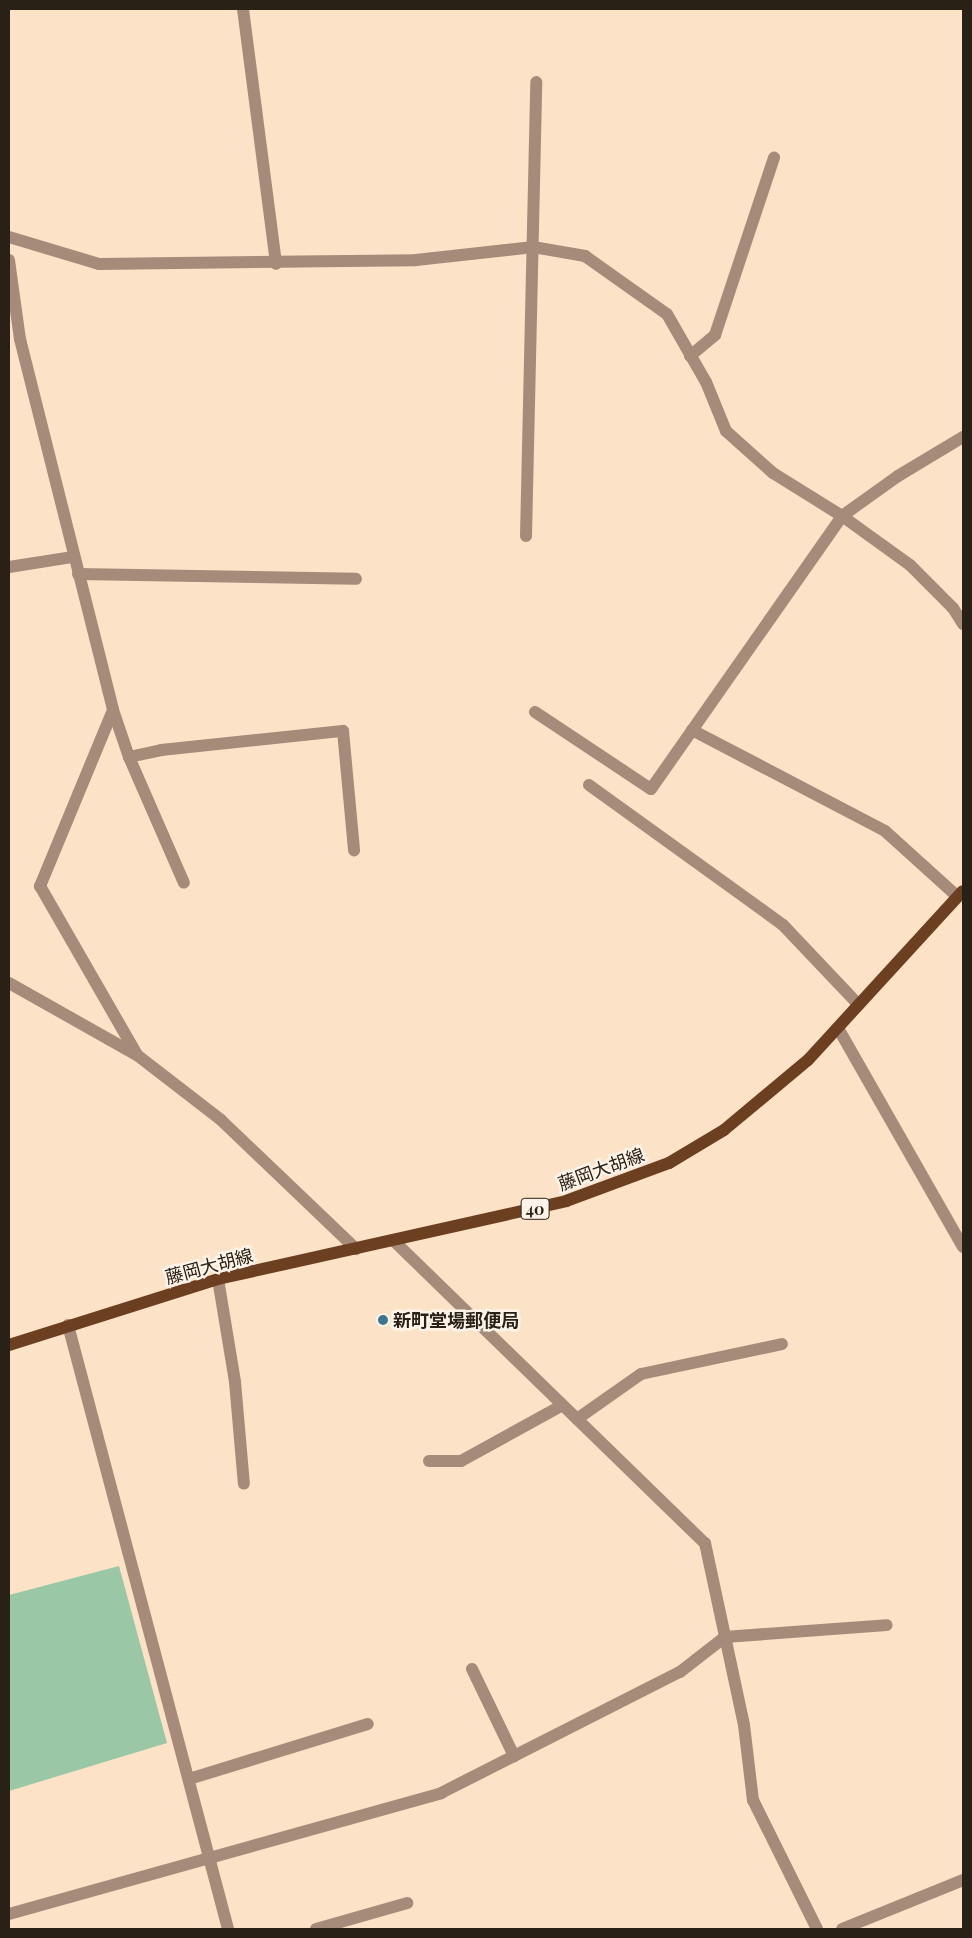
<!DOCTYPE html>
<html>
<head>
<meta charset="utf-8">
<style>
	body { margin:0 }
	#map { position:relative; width:972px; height:1938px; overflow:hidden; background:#fce3c7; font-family:"Playfair Display","Noto Sans JP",serif }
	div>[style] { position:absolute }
	.green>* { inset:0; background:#9ac7a5 }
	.lane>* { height:12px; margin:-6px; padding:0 6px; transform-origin:6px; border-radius:6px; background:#a68b7b }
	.street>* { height:12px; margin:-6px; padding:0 6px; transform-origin:6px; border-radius:6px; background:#a68b7b }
	.primary>* { height:12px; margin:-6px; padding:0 6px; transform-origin:6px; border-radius:6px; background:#6d3f21 }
	.dots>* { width:14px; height:14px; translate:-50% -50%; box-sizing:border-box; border:2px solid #fdf3e8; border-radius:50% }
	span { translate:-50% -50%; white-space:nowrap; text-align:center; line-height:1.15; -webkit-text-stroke:5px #fdf3e8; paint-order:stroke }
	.shield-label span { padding:1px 4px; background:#fdf3e8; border:1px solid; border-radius:4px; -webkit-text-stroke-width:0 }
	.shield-label { font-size:16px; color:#2a2116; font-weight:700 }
	.street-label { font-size:18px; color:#2a2116 }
	.poi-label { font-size:18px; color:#2a2116; font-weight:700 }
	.left { translate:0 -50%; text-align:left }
	.frame { position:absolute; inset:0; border:10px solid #2a2116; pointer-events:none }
</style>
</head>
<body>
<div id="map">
	<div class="green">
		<i style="clip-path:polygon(119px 1566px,167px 1743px,9px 1791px,9px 1595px)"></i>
	</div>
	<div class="lane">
		<i style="left:113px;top:710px;width:191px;rotate:112.5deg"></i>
		<i style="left:40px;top:886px;width:195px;rotate:60.1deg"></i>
		<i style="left:9px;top:983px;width:147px;rotate:29.4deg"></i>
		<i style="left:137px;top:1055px;width:106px;rotate:37.7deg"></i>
		<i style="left:221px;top:1120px;width:187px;rotate:43.7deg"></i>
		<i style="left:838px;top:1028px;width:252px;rotate:60.3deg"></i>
		<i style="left:394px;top:1241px;width:434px;rotate:44.2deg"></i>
		<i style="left:705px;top:1543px;width:186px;rotate:77.9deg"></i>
		<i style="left:744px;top:1725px;width:76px;rotate:83.2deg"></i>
		<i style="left:753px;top:1800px;width:144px;rotate:63.6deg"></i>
		<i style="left:218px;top:1279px;width:104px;rotate:80.6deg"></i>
		<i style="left:235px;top:1382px;width:102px;rotate:85deg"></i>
	</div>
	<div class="street">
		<i style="left:243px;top:9px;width:257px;rotate:82.6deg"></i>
		<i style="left:9px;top:237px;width:94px;rotate:16.7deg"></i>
		<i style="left:99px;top:264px;width:317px;rotate:-0.7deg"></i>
		<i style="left:416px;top:260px;width:118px;rotate:-6.3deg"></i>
		<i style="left:533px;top:247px;width:53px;rotate:9.8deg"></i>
		<i style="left:585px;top:256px;width:100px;rotate:35.3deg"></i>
		<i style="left:667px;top:314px;width:78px;rotate:60.2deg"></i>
		<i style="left:706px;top:382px;width:53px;rotate:67.8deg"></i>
		<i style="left:726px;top:431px;width:63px;rotate:41.8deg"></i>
		<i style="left:773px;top:473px;width:81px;rotate:31.9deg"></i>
		<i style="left:842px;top:516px;width:84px;rotate:35.8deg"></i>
		<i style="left:910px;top:565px;width:61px;rotate:45deg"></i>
		<i style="left:953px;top:608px;width:19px;rotate:58deg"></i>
		<i style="left:9px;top:260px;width:80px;rotate:82.1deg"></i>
		<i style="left:20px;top:339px;width:382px;rotate:75.9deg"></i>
		<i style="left:113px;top:710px;width:50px;rotate:71.2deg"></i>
		<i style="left:129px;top:757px;width:137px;rotate:66.4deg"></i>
		<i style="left:690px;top:356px;width:33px;rotate:-40deg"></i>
		<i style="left:715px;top:335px;width:187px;rotate:-71.6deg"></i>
		<i style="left:526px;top:536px;width:454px;rotate:-88.7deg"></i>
		<i style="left:9px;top:567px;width:65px;rotate:-8.9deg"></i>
		<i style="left:78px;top:574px;width:278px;rotate:1deg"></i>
		<i style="left:535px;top:712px;width:139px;rotate:33.6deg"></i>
		<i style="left:651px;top:789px;width:333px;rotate:-55deg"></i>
		<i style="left:842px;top:516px;width:69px;rotate:-35.5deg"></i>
		<i style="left:898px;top:476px;width:76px;rotate:-31deg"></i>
		<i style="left:692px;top:730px;width:218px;rotate:27.6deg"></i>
		<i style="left:885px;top:831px;width:98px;rotate:42.1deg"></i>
		<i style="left:129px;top:757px;width:33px;rotate:-12deg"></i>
		<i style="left:161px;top:750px;width:183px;rotate:-6deg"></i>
		<i style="left:343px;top:731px;width:120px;rotate:84.7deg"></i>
		<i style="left:589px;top:785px;width:239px;rotate:35.8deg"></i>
		<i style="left:783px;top:925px;width:110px;rotate:46.5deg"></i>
		<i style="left:68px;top:1325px;width:625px;rotate:75.16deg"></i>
		<i style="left:577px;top:1419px;width:78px;rotate:-35.1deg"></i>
		<i style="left:641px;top:1374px;width:144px;rotate:-12deg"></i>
		<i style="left:429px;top:1461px;width:32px"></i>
		<i style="left:461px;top:1461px;width:114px;rotate:-28.8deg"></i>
		<i style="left:472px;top:1669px;width:97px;rotate:64.2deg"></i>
		<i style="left:189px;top:1779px;width:187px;rotate:-17.1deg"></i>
		<i style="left:9px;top:1914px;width:449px;rotate:-15.6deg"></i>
		<i style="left:441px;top:1793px;width:268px;rotate:-26.9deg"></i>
		<i style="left:680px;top:1672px;width:57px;rotate:-37.9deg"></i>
		<i style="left:725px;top:1637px;width:162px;rotate:-4.2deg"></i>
		<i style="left:316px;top:1929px;width:95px;rotate:-15.9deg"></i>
		<i style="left:842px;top:1929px;width:131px;rotate:-22deg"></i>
	</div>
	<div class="primary">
		<i style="left:9px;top:1345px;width:219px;rotate:-17.5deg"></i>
		<i style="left:218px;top:1279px;width:357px;rotate:-12.6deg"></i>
		<i style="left:566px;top:1201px;width:110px;rotate:-20.3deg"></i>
		<i style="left:669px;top:1163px;width:64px;rotate:-31deg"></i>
		<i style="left:724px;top:1130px;width:109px;rotate:-39.8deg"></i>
		<i style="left:808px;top:1060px;width:229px;rotate:-47.5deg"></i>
	</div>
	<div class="dots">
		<i style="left:383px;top:1320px;background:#3c758e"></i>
	</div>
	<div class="shield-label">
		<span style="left:535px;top:1209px">40</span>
	</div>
	<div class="street-label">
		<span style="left:601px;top:1169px;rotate:-20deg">藤岡大胡線</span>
		<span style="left:209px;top:1266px;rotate:-15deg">藤岡大胡線</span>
	</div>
	<div class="poi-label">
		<span class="left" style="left:393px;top:1320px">新町堂場郵便局</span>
	</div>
	<div class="frame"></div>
</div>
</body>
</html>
